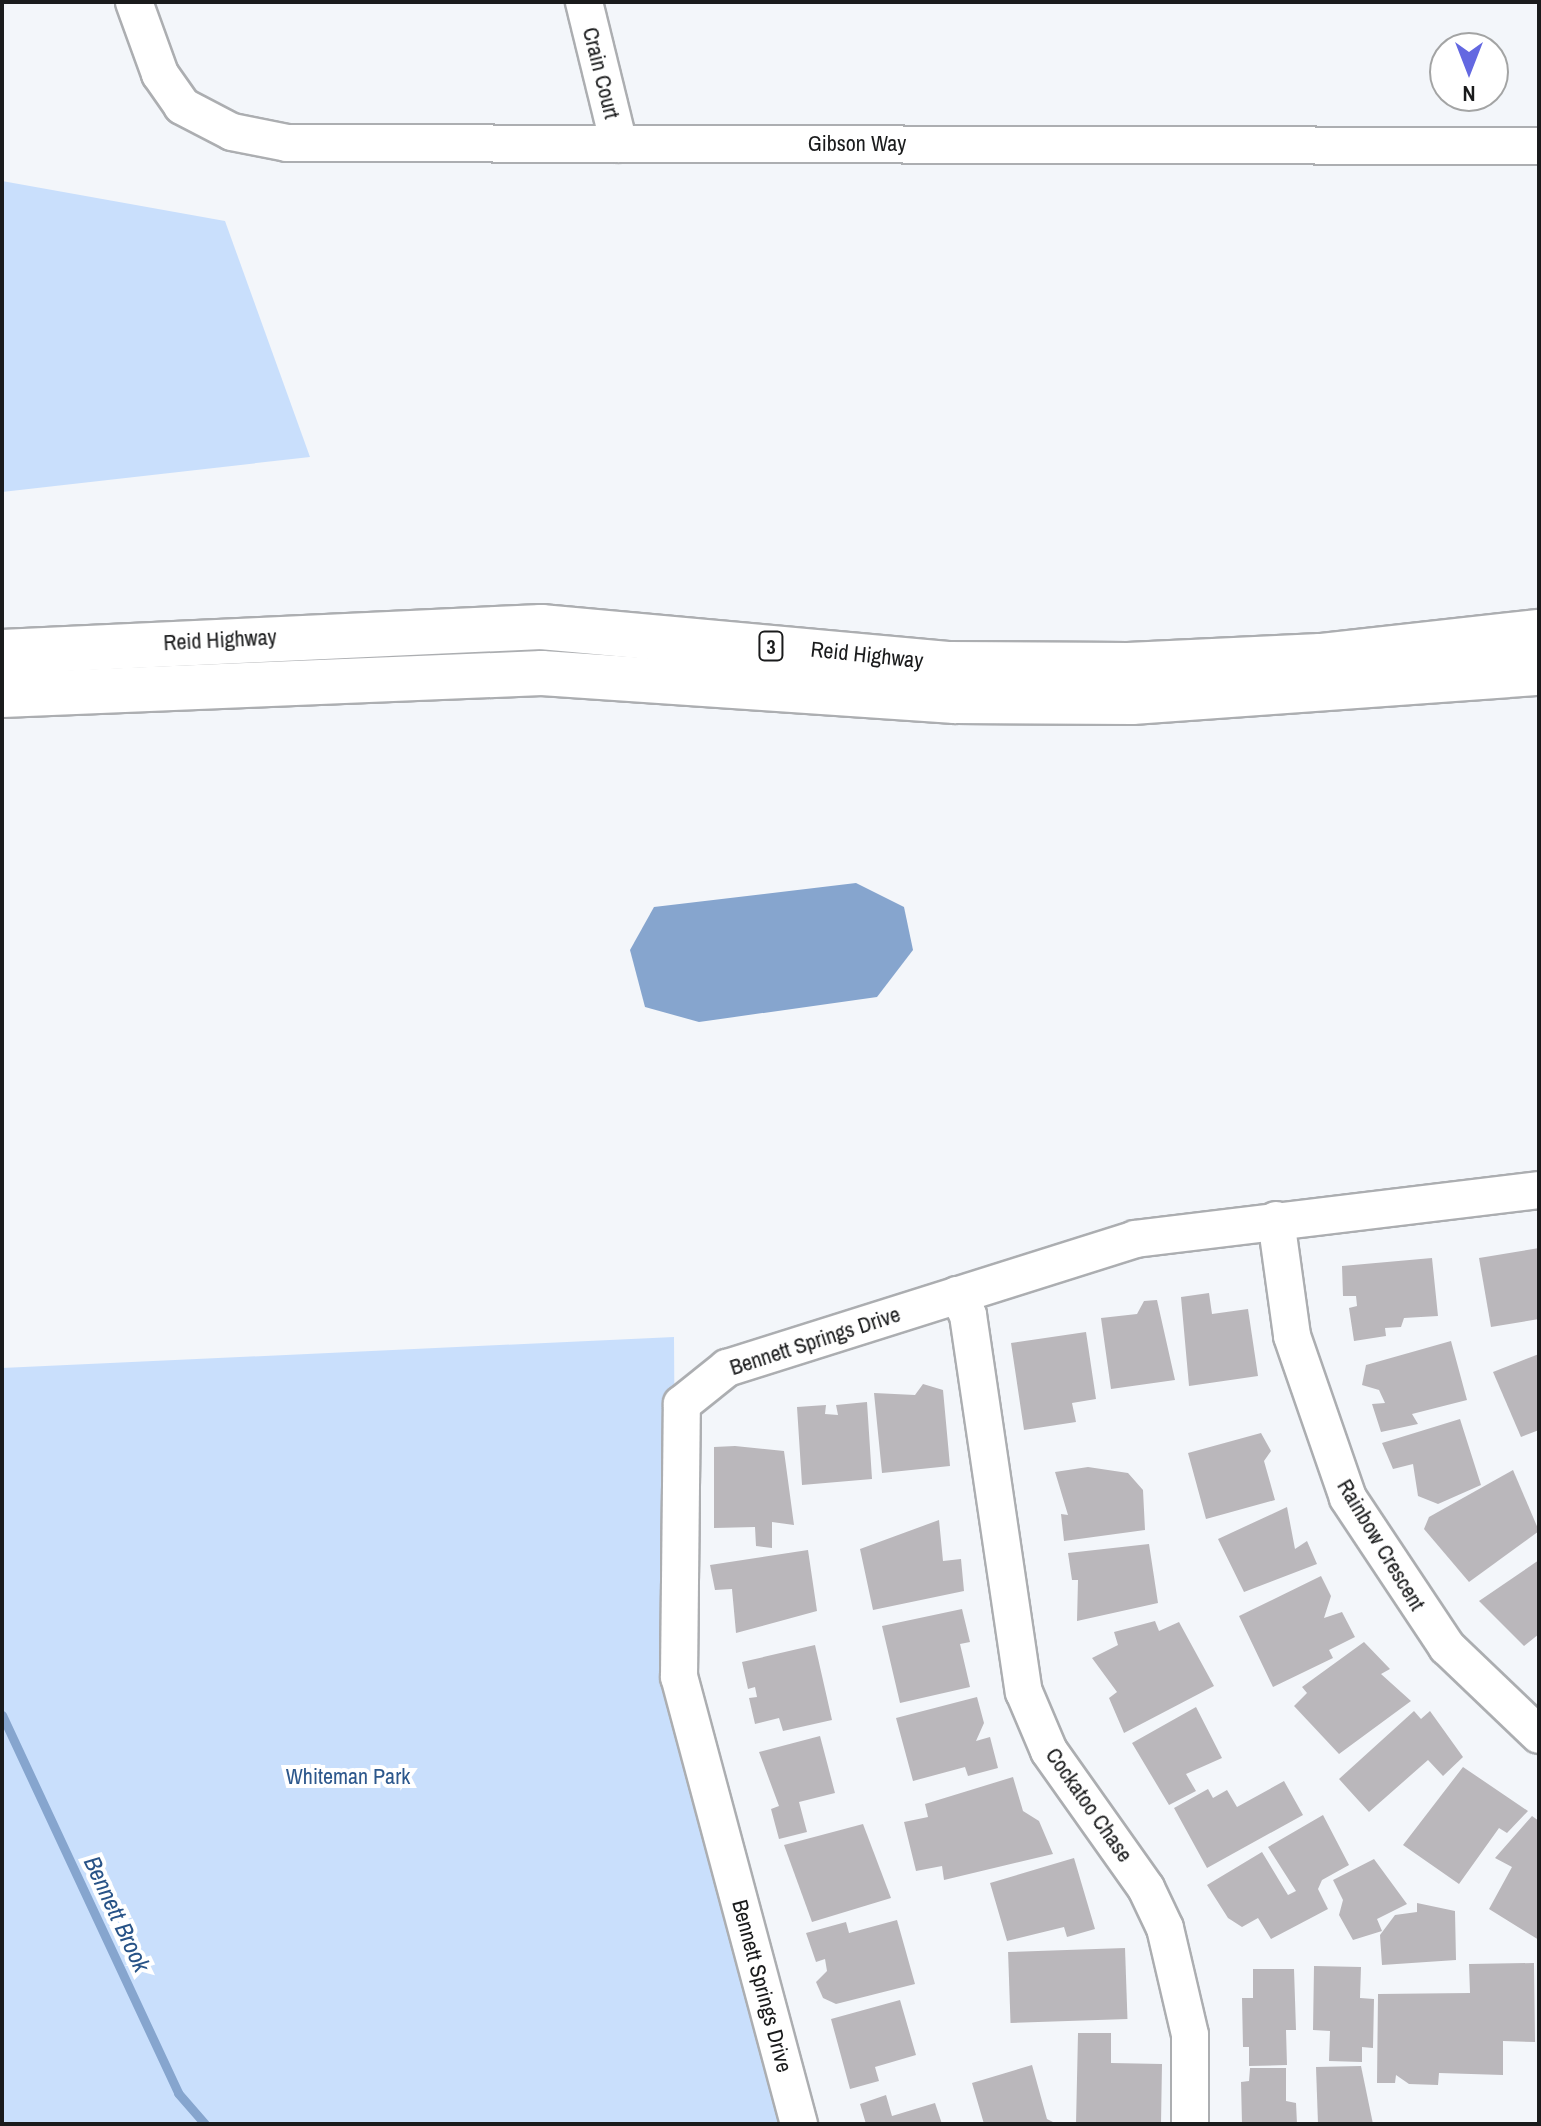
<!DOCTYPE html>
<html>
<head>
<meta charset="utf-8">
<style>
	body { margin:0 }
	#map { position:relative; width:1541px; height:2126px; overflow:hidden; background:#f3f6fa; font-family:"Archivo Narrow",sans-serif }
	div>[style] { position:absolute }
	.green>* { inset:0; background:#c9dffc }
	.water>* { inset:0; background:#86a5ce }
	.stream>* { height:9px; margin:-4.5px; padding:0 4.5px; transform-origin:4.5px; border-radius:4.5px; background:#86a5ce }
	.building>* { inset:0; background:#bab7bb; transform-origin:0 0 }
	.roads { filter:drop-shadow(2px 0 #acaeb1) drop-shadow(-2px 0 #acaeb1) drop-shadow(0 2px #acaeb1) drop-shadow(0 -2px #acaeb1) }
	.street>* { height:36px; margin:-18px; padding:0 18px; transform-origin:18px; border-radius:18px; background:#fff }
	.highway>* { height:44px; margin:-22px; padding:0 22px; transform-origin:22px; border-radius:22px; background:#fff }
	span { translate:-50% -50%; white-space:nowrap; text-align:center; line-height:1.15; -webkit-text-stroke:8px #fff; paint-order:stroke }
	.shield-label span { padding:2px 6px; background:#fff; border:2px solid; border-radius:6px; -webkit-text-stroke-width:0 }
	.shield-label { font-size:20px; color:#1a1b1c; font-weight:700 }
	.street-label { font-size:22px; color:#1a1b1c }
	.park-label { font-size:22px; color:#2c578c }
	.water-label { font-size:24px; color:#285387; font-style:italic }
	.frame { position:absolute; inset:0; border:4px solid #1a1b1c; pointer-events:none }
	.north { position:absolute; left:1429px; top:32px; width:80px; height:80px; box-sizing:border-box; background:#fff; border:2px solid #a3a4a4; border-radius:50%; rotate:180deg; font-size:22px; font-weight:700; line-height:32px; text-align:center; color:#1a1b1c }
	.north::after { content:''; display:block; margin:auto; width:28px; height:36px; background:#6368e1; clip-path:polygon(50% 0,100% 100%,50% 72%,0 100%) }
</style>
</head>
<body>
<div id="map">
	<div class="green">
		<i style="clip-path:polygon(2px 181px,225px 221px,310px 457px,2px 492px)"></i>
		<i style="clip-path:polygon(674px 1337px,676px 1641px,799px 2124px,2px 2124px,2px 1368px)"></i>
	</div>
	<div class="water">
		<i style="clip-path:polygon(856px 883px,904px 907px,913px 950px,877px 997px,699px 1022px,645px 1007px,630px 950px,654px 907px)"></i>
	</div>
	<div class="stream">
		<i style="left:2px;top:1715px;width:417px;rotate:65deg"></i>
		<i style="left:178px;top:2093px;width:41px;rotate:48.9deg"></i>
	</div>
	<div class="building">
		<i style="clip-path:polygon(1539px 1248px,1539px 1319px,1491px 1327px,1479px 1258px)"></i>
		<i style="clip-path:polygon(1432px 1258px,1438px 1316px,1404px 1318px,1401px 1327px,1385px 1328px,1386px 1336px,1354px 1341px,1349px 1308px,1357px 1306px,1356px 1296px,1343px 1296px,1342px 1266px)"></i>
		<i style="clip-path:polygon(1209px 1293px,1212px 1314px,1248px 1309px,1258px 1376px,1189px 1386px,1181px 1297px)"></i>
		<i style="clip-path:polygon(1157px 1300px,1175px 1380px,1111px 1389px,1101px 1318px,1137px 1314px,1144px 1301px)"></i>
		<i style="clip-path:polygon(1086px 1332px,1096px 1399px,1072px 1403px,1076px 1422px,1024px 1430px,1011px 1343px)"></i>
		<i style="clip-path:polygon(1451px 1341px,1467px 1400px,1412px 1414px,1418px 1424px,1381px 1432px,1372px 1404px,1385px 1403px,1379px 1390px,1362px 1385px,1366px 1365px)"></i>
		<i style="clip-path:polygon(1539px 1354px,1539px 1430px,1521px 1437px,1493px 1372px)"></i>
		<i style="clip-path:polygon(923px 1384px,943px 1390px,950px 1466px,882px 1473px,874px 1393px,915px 1395px)"></i>
		<i style="clip-path:polygon(867px 1402px,872px 1479px,802px 1485px,797px 1407px,826px 1405px,825px 1414px,838px 1415px,836px 1405px)"></i>
		<i style="clip-path:polygon(1460px 1419px,1481px 1485px,1438px 1504px,1418px 1496px,1413px 1464px,1393px 1469px,1382px 1443px)"></i>
		<i style="clip-path:polygon(1261px 1433px,1271px 1451px,1264px 1461px,1275px 1500px,1206px 1519px,1188px 1453px)"></i>
		<i style="clip-path:polygon(735px 1446px,784px 1451px,794px 1525px,772px 1522px,772px 1548px,756px 1546px,755px 1527px,714px 1528px,714px 1447px)"></i>
		<i style="clip-path:polygon(1088px 1467px,1128px 1473px,1143px 1490px,1145px 1530px,1064px 1541px,1061px 1514px,1068px 1515px,1055px 1472px)"></i>
		<i style="clip-path:polygon(1513px 1470px,1539px 1531px,1469px 1582px,1424px 1529px,1429px 1517px)"></i>
		<i style="clip-path:polygon(1287px 1507px,1295px 1549px,1307px 1541px,1317px 1564px,1244px 1592px,1218px 1539px)"></i>
		<i style="clip-path:polygon(939px 1520px,943px 1561px,961px 1559px,964px 1591px,873px 1610px,860px 1549px)"></i>
		<i style="clip-path:polygon(1149px 1544px,1158px 1603px,1077px 1621px,1078px 1580px,1072px 1580px,1068px 1553px)"></i>
		<i style="clip-path:polygon(808px 1550px,817px 1611px,736px 1633px,732px 1589px,715px 1590px,710px 1565px)"></i>
		<i style="clip-path:polygon(1539px 1560px,1539px 1634px,1524px 1646px,1479px 1601px)"></i>
		<i style="clip-path:polygon(1321px 1576px,1331px 1596px,1324px 1618px,1342px 1612px,1355px 1637px,1329px 1650px,1333px 1658px,1273px 1687px,1239px 1616px)"></i>
		<i style="clip-path:polygon(962px 1609px,970px 1642px,960px 1644px,970px 1687px,900px 1703px,882px 1626px)"></i>
		<i style="clip-path:polygon(1155px 1621px,1159px 1631px,1179px 1622px,1214px 1686px,1124px 1733px,1109px 1698px,1117px 1692px,1092px 1658px,1118px 1645px,1114px 1632px)"></i>
		<i style="clip-path:polygon(1364px 1642px,1390px 1669px,1381px 1674px,1411px 1701px,1339px 1754px,1294px 1706px,1307px 1693px,1302px 1687px)"></i>
		<i style="clip-path:polygon(815px 1645px,832px 1720px,783px 1731px,779px 1718px,755px 1724px,749px 1698px,757px 1697px,755px 1687px,748px 1689px,742px 1662px)"></i>
		<i style="clip-path:polygon(977px 1697px,984px 1723px,976px 1741px,990px 1737px,998px 1768px,968px 1776px,965px 1767px,913px 1781px,896px 1718px)"></i>
		<i style="clip-path:polygon(1196px 1707px,1222px 1758px,1186px 1774px,1196px 1791px,1169px 1805px,1132px 1743px)"></i>
		<i style="clip-path:polygon(1414px 1711px,1421px 1719px,1430px 1711px,1463px 1757px,1443px 1776px,1428px 1760px,1369px 1812px,1339px 1779px)"></i>
		<i style="clip-path:polygon(820px 1736px,835px 1793px,799px 1802px,807px 1832px,779px 1839px,771px 1809px,779px 1806px,759px 1752px)"></i>
		<i style="clip-path:polygon(1463px 1767px,1528px 1811px,1507px 1833px,1499px 1828px,1459px 1884px,1403px 1845px)"></i>
		<i style="clip-path:polygon(1013px 1777px,1023px 1811px,1039px 1821px,1053px 1854px,944px 1880px,942px 1866px,916px 1871px,904px 1822px,928px 1817px,925px 1804px)"></i>
		<i style="clip-path:polygon(1284px 1781px,1303px 1815px,1207px 1868px,1174px 1808px,1208px 1789px,1213px 1798px,1227px 1790px,1237px 1807px)"></i>
		<i style="clip-path:polygon(1323px 1815px,1349px 1865px,1322px 1880px,1318px 1889px,1328px 1909px,1271px 1939px,1258px 1918px,1242px 1927px,1228px 1918px,1207px 1885px,1262px 1852px,1288px 1895px,1296px 1891px,1268px 1847px)"></i>
		<i style="clip-path:polygon(1532px 1816px,1539px 1821px,1539px 1940px,1489px 1909px,1512px 1867px,1495px 1858px)"></i>
		<i style="clip-path:polygon(863px 1824px,891px 1898px,812px 1922px,784px 1845px)"></i>
		<i style="clip-path:polygon(1074px 1858px,1095px 1929px,1067px 1937px,1064px 1927px,1007px 1941px,990px 1883px)"></i>
		<i style="clip-path:polygon(1374px 1859px,1407px 1904px,1377px 1919px,1382px 1931px,1353px 1940px,1339px 1915px,1343px 1900px,1333px 1880px)"></i>
		<i style="clip-path:polygon(1417px 1903px,1455px 1911px,1456px 1960px,1382px 1965px,1380px 1935px,1395px 1915px,1417px 1912px)"></i>
		<i style="clip-path:polygon(897px 1920px,915px 1984px,836px 2004px,823px 1998px,816px 1982px,827px 1971px,825px 1959px,816px 1962px,806px 1933px,846px 1922px,849px 1933px)"></i>
		<i style="left:1125px;top:1948px;width:71px;height:117px;rotate:88deg"></i>
		<i style="clip-path:polygon(1534px 1963px,1535px 2042px,1503px 2041px,1503px 2075px,1439px 2073px,1438px 2085px,1409px 2084px,1396px 2075px,1395px 2083px,1377px 2083px,1378px 1994px,1470px 1993px,1469px 1964px)"></i>
		<i style="clip-path:polygon(1314px 1966px,1361px 1967px,1360px 1998px,1374px 1999px,1373px 2048px,1362px 2047px,1362px 2062px,1329px 2061px,1330px 2031px,1313px 2030px)"></i>
		<i style="clip-path:polygon(1253px 1969px,1294px 1969px,1296px 2030px,1286px 2030px,1287px 2065px,1249px 2066px,1249px 2047px,1243px 2047px,1242px 1998px,1253px 1998px)"></i>
		<i style="clip-path:polygon(900px 2000px,916px 2055px,875px 2067px,879px 2081px,850px 2089px,831px 2019px)"></i>
		<i style="clip-path:polygon(1078px 2033px,1111px 2033px,1111px 2063px,1162px 2064px,1161px 2124px,1076px 2124px)"></i>
		<i style="clip-path:polygon(1032px 2065px,1047px 2119px,1057px 2124px,984px 2124px,972px 2083px)"></i>
		<i style="clip-path:polygon(1361px 2066px,1373px 2124px,1318px 2124px,1316px 2067px)"></i>
		<i style="clip-path:polygon(1250px 2068px,1286px 2068px,1286px 2101px,1296px 2103px,1297px 2124px,1242px 2124px,1241px 2082px,1249px 2081px)"></i>
		<i style="clip-path:polygon(886px 2095px,892px 2116px,935px 2103px,942px 2124px,866px 2124px,860px 2104px)"></i>
	</div>
	<div class="roads">
		<div class="street">
			<i style="left:134px;top:2px;width:77px;rotate:70.1deg"></i>
			<i style="left:160px;top:74px;width:39px;rotate:55deg"></i>
			<i style="left:182px;top:106px;width:56px;rotate:27.5deg"></i>
			<i style="left:232px;top:132px;width:56px;rotate:11.3deg"></i>
			<i style="left:287px;top:143px;width:1252px;rotate:0.14deg"></i>
			<i style="left:584px;top:2px;width:146px;rotate:76.2deg"></i>
			<i style="left:1276px;top:1220px;width:117px;rotate:82.1deg"></i>
			<i style="left:1292px;top:1336px;width:171px;rotate:70.9deg"></i>
			<i style="left:1348px;top:1498px;width:179px;rotate:56.4deg"></i>
			<i style="left:1447px;top:1647px;width:127px;rotate:43.7deg"></i>
			<i style="left:957px;top:1295px;width:23px;rotate:61deg"></i>
			<i style="left:968px;top:1315px;width:381px;rotate:81.6deg"></i>
			<i style="left:1024px;top:1692px;width:64px;rotate:67deg"></i>
			<i style="left:1049px;top:1751px;width:168px;rotate:54.7deg"></i>
			<i style="left:1146px;top:1888px;width:44px;rotate:64.6deg"></i>
			<i style="left:1165px;top:1928px;width:110px;rotate:76.8deg"></i>
			<i style="left:1190px;top:2035px;width:89px;rotate:90deg"></i>
			<i style="left:799px;top:2124px;width:463px;rotate:-105deg"></i>
			<i style="left:679px;top:1677px;width:273px;rotate:-89.4deg"></i>
			<i style="left:682px;top:1404px;width:58px;rotate:-38.7deg"></i>
			<i style="left:727px;top:1368px;width:428px;rotate:-17.5deg"></i>
			<i style="left:1135px;top:1239px;width:407px;rotate:-6.9deg"></i>
		</div>
		<div class="highway">
			<i style="left:2px;top:652px;width:540px;rotate:-2.66deg"></i>
			<i style="left:541px;top:627px;width:408px;rotate:5.2deg"></i>
			<i style="left:947px;top:664px;width:181px;rotate:0.3deg"></i>
			<i style="left:1128px;top:665px;width:192px;rotate:-2.7deg"></i>
			<i style="left:1320px;top:656px;width:220px;rotate:-6.3deg"></i>
			<i style="left:2px;top:695px;width:540px;rotate:-2.33deg"></i>
			<i style="left:542px;top:673px;width:414px;rotate:3.9deg"></i>
			<i style="left:955px;top:701px;width:177px;rotate:0.3deg"></i>
			<i style="left:1132px;top:702px;width:408px;rotate:-4.1deg"></i>
		</div>
	</div>
	<div class="shield-label">
		<span style="left:771px;top:646px">3</span>
	</div>
	<div class="street-label">
		<span style="left:601px;top:73px;rotate:76deg">Crain Court</span>
		<span style="left:857px;top:144px">Gibson Way</span>
		<span style="left:220px;top:640px;rotate:-3deg">Reid Highway</span>
		<span style="left:867px;top:655px;rotate:6deg">Reid Highway</span>
		<span style="left:815px;top:1341px;rotate:-18deg">Bennett Springs Drive</span>
		<span style="left:1381px;top:1545px;rotate:59deg">Rainbow Crescent</span>
		<span style="left:1089px;top:1805px;rotate:55deg">Cockatoo Chase</span>
		<span style="left:762px;top:1986px;rotate:75deg">Bennett Springs Drive</span>
	</div>
	<div class="park-label">
		<span style="left:348px;top:1777px">Whiteman Park</span>
	</div>
	<div class="water-label">
		<span style="left:117px;top:1914px;rotate:65deg">Bennett Brook</span>
	</div>
	<div class="frame"></div>
	<div class="north">N</div>
</div>
</body>
</html>
